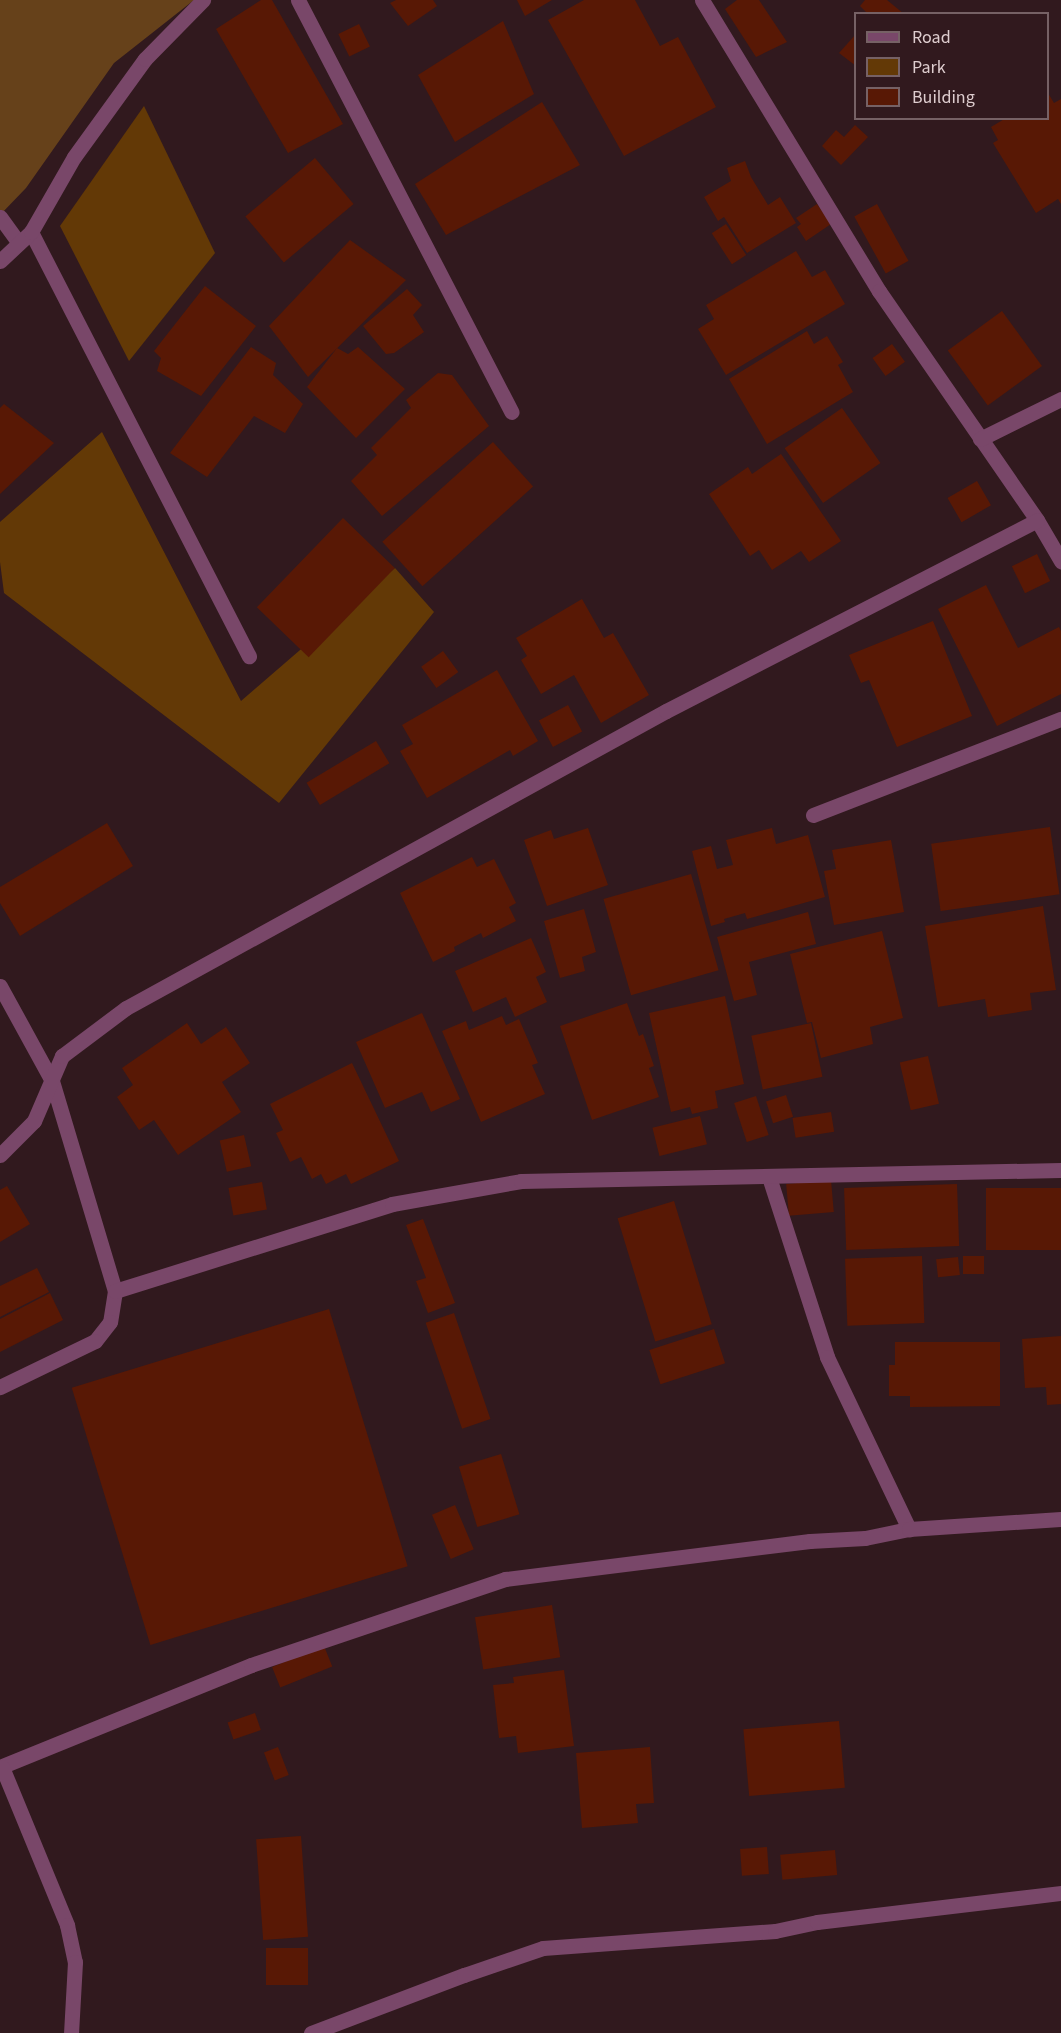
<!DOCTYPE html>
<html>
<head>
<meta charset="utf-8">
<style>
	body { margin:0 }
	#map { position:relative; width:1061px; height:2033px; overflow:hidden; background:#31191e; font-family:"Source Sans 3",sans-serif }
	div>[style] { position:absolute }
	.green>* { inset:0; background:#633906 }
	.forest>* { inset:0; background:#66411a }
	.building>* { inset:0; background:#581805; transform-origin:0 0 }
	.minor>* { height:15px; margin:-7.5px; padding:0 7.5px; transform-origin:7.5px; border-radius:7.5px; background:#794769 }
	span { translate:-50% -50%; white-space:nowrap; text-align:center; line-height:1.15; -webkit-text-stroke:5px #31191e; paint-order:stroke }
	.legend { position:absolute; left:854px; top:12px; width:195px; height:108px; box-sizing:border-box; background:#31191e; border:2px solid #766165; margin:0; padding:8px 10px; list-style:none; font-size:18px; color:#decdcf }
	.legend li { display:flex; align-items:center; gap:12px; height:30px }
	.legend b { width:30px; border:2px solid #766165 }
</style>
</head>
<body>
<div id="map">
	<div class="green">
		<i style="clip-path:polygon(144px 106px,215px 253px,129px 361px,60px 226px)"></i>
		<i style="clip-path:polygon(102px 432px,241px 701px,395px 568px,434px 612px,279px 803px,4px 593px,0 562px,0 522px)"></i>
	</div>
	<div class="forest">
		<i style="clip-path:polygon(0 0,194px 0,114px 63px,26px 188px,0 215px)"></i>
	</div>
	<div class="building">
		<i style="clip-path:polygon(261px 0,272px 0,343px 124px,288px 153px,216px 29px)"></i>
		<i style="clip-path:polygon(396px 0,433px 0,437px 6px,408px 26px,390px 3px)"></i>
		<i style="clip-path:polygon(517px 0,552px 0,525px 16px)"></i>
		<i style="clip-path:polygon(584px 0,635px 0,660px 46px,678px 37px,716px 107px,624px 156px,548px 20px)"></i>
		<i style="clip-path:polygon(737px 0,759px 0,787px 42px,756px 57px,725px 9px)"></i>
		<i style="clip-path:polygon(865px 0,887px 0,904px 14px,868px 14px,860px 6px)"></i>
		<i style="clip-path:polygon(503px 21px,534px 94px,455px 142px,418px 75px)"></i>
		<i style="left:359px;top:24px;width:25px;height:23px;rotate:64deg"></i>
		<i style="clip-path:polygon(856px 34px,856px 66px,839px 53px)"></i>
		<i style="clip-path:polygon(1048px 93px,1054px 103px,1061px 99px,1061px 204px,1058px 199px,1036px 213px,993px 143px,998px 140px,991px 127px,1006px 118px,1048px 118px)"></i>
		<i style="clip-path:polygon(542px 102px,580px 165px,446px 235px,415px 184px)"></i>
		<i style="clip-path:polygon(855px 125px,868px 137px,841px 165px,822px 146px,836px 130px,844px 137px)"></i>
		<i style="left:315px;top:158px;width:60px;height:91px;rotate:50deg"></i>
		<i style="clip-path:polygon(745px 161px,751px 177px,768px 205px,780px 197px,796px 223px,747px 253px,724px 217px,718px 221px,704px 197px,731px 181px,727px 168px)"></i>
		<i style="clip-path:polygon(817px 204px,831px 224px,806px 241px,797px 227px,801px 224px,796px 218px)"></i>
		<i style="left:877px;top:204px;width:65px;height:26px;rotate:61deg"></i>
		<i style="left:726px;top:224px;width:37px;height:17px;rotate:57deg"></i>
		<i style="clip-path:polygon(350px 240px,406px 280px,308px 377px,269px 326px)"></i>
		<i style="clip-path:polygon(796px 251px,812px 277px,825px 270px,845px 304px,726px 375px,698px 329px,714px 319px,706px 305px)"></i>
		<i style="clip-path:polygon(205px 286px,256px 326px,201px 396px,157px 371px,161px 358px,154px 351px)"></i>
		<i style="clip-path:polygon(407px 289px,422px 305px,413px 315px,424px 332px,394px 353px,386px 354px,363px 326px)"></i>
		<i style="left:1002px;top:311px;width:68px;height:67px;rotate:54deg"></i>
		<i style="clip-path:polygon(807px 331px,814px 344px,827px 336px,843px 362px,838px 365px,853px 392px,767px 444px,729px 379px)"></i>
		<i style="left:892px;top:344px;width:22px;height:24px;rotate:54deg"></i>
		<i style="clip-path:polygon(251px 347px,276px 363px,273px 375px,303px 404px,285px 433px,254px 416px,207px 477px,170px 453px)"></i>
		<i style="clip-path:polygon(358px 347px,405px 389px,356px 438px,307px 387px,337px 348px,348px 354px)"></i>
		<i style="clip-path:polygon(438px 373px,452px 375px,489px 426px,382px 516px,351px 481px,377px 455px,371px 448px,411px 408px,406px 400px)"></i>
		<i style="clip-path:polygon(4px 404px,54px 443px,0 494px,0 408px)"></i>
		<i style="left:842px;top:408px;width:67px;height:70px;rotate:55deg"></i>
		<i style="left:493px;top:442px;width:60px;height:149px;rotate:48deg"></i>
		<i style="clip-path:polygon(781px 454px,841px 541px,809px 562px,801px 551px,772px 570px,759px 550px,750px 556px,709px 494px,748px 467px,752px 474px)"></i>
		<i style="left:977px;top:481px;width:28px;height:34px;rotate:60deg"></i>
		<i style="left:343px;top:518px;width:72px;height:124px;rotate:44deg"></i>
		<i style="left:1037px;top:554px;width:30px;height:28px;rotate:64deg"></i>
		<i style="clip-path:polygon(986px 585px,1018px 648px,1059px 627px,1061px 631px,1061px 694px,997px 726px,938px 609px)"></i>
		<i style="clip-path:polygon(582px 599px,604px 638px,613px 633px,649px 695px,601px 723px,574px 675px,541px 694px,521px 660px,527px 656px,516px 638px)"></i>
		<i style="clip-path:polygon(933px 621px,972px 716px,897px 747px,869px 680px,861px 683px,849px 655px)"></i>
		<i style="left:443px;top:651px;width:26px;height:27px;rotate:54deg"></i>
		<i style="clip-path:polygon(497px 670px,538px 741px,513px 756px,510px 750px,427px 798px,400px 751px,413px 744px,402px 725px)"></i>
		<i style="left:568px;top:705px;width:30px;height:33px;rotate:62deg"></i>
		<i style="left:376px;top:741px;width:26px;height:81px;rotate:59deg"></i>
		<i style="clip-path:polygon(107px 823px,133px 866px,20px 936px,0 903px,0 887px)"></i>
		<i style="left:1050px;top:827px;width:68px;height:120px;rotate:82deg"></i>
		<i style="clip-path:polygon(588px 828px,608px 885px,547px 906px,524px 840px,551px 830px,554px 839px)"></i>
		<i style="clip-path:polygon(772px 828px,776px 844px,808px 835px,825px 897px,747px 919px,745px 913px,724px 919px,725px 922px,711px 926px,692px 851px,711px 846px,717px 869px,733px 865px,726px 840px)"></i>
		<i style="clip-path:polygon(891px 840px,904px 912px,834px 925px,824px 871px,836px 869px,832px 850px)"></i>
		<i style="clip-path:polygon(472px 857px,477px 867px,494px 859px,516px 903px,509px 907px,516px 921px,483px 938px,481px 933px,454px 947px,455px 951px,433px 962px,400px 893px)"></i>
		<i style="left:691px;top:874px;width:100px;height:91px;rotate:74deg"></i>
		<i style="clip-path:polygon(1043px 906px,1056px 990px,1030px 993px,1032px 1010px,988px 1017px,985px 999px,938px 1007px,925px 926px)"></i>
		<i style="clip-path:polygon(584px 909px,596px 952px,582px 957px,585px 971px,560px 978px,544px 921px)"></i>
		<i style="clip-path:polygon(808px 912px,816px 944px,749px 962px,757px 995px,734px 1001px,717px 937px)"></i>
		<i style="clip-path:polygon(882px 931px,903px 1018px,870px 1027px,873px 1044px,821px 1058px,812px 1022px,807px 1023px,790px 954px)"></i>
		<i style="clip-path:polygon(531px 938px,546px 972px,536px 977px,547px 1002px,515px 1017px,506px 997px,473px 1012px,455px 971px)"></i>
		<i style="clip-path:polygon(725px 996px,744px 1084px,715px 1091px,718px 1108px,692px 1114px,690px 1107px,671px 1112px,649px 1013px)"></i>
		<i style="clip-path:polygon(627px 1003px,639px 1036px,643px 1034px,654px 1066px,649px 1068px,659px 1097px,592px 1120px,560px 1026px)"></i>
		<i style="clip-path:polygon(422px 1013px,460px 1099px,431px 1112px,422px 1092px,385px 1108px,356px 1042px)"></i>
		<i style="clip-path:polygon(502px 1016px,506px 1025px,519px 1019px,538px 1063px,532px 1065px,545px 1094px,481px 1122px,442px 1031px,466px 1021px,469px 1030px)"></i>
		<i style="clip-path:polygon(187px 1023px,201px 1044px,226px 1027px,250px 1063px,222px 1082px,241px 1112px,178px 1155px,154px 1120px,139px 1130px,117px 1097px,133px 1085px,122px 1068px)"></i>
		<i style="left:811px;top:1023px;width:55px;height:61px;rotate:78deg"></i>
		<i style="left:928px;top:1056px;width:49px;height:29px;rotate:77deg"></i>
		<i style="clip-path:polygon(352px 1063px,399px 1161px,351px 1184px,346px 1174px,326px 1184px,321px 1174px,312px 1179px,301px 1157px,290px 1162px,276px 1133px,283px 1130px,270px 1104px)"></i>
		<i style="left:786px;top:1095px;width:23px;height:21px;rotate:72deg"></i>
		<i style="left:756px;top:1096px;width:41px;height:23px;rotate:72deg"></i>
		<i style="left:831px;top:1112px;width:20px;height:39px;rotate:81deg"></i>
		<i style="left:700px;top:1116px;width:29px;height:49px;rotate:76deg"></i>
		<i style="left:244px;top:1135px;width:32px;height:25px;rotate:77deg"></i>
		<i style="left:831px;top:1180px;width:32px;height:45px;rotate:85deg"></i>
		<i style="left:262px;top:1182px;width:28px;height:34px;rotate:80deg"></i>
		<i style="left:957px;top:1184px;width:62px;height:113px;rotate:88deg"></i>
		<i style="clip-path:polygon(7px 1186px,30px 1224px,0 1242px,0 1190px)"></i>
		<i style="left:1061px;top:1188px;width:62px;height:75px;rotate:90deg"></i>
		<i style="left:674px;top:1201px;width:129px;height:59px;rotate:73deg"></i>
		<i style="clip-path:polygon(423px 1219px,455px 1303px,428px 1313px,416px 1281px,426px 1278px,406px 1225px)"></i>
		<i style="left:922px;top:1256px;width:67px;height:77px;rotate:88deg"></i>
		<i style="left:984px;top:1256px;width:18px;height:21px;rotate:90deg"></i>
		<i style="left:958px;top:1257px;width:18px;height:22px;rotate:84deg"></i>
		<i style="clip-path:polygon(37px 1268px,49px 1292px,0 1317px,0 1286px)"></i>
		<i style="clip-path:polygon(50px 1293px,63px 1320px,0 1352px,0 1319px)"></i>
		<i style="left:329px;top:1309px;width:269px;height:269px;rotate:73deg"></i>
		<i style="left:454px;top:1313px;width:112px;height:30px;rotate:71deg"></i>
		<i style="left:714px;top:1329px;width:36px;height:68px;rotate:72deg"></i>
		<i style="clip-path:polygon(1061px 1336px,1061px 1404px,1047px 1405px,1046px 1387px,1025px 1388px,1022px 1339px)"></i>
		<i style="clip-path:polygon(895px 1342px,1000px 1342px,1000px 1406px,910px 1407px,910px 1396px,889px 1396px,889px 1365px,895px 1365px)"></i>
		<i style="left:501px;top:1454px;width:63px;height:44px;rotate:73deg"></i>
		<i style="left:455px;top:1505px;width:48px;height:25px;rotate:67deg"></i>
		<i style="left:552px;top:1605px;width:53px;height:78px;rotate:81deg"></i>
		<i style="left:324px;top:1646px;width:22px;height:56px;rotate:68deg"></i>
		<i style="clip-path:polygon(564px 1670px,574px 1746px,518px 1753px,516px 1736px,499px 1738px,493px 1685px,514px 1683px,513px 1677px)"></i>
		<i style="left:255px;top:1713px;width:18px;height:29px;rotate:71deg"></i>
		<i style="left:839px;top:1721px;width:67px;height:96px;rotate:85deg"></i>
		<i style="left:278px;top:1747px;width:30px;height:15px;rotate:69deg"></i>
		<i style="clip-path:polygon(650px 1747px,654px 1803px,636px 1804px,638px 1823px,582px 1828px,576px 1753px)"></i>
		<i style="left:301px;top:1836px;width:101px;height:45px;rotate:86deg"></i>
		<i style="left:767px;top:1847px;width:27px;height:27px;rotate:86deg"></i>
		<i style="left:835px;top:1850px;width:25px;height:55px;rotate:85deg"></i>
		<i style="left:308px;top:1948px;width:37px;height:42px;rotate:90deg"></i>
	</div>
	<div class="minor">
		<i style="left:298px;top:0;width:464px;rotate:62.6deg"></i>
		<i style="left:702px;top:0;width:341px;rotate:58.7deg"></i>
		<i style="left:879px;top:291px;width:278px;rotate:55.4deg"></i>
		<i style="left:1037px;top:520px;width:48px;rotate:59.7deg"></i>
		<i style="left:0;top:217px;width:32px;rotate:54deg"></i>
		<i style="left:31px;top:232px;width:477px;rotate:62.8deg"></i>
		<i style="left:0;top:261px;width:42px;rotate:-43.1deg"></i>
		<i style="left:31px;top:232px;width:86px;rotate:-60.2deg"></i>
		<i style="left:74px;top:157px;width:121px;rotate:-54.1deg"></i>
		<i style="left:145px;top:59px;width:83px;rotate:-45.5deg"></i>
		<i style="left:980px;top:439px;width:90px;rotate:-26.3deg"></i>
		<i style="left:813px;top:815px;width:266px;rotate:-21.2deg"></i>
		<i style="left:0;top:986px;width:108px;rotate:61.3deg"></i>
		<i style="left:52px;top:1081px;width:219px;rotate:73.3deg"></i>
		<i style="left:115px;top:1291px;width:31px;rotate:99deg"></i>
		<i style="left:110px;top:1322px;width:24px;rotate:128deg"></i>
		<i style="left:95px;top:1341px;width:106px;rotate:154.2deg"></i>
		<i style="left:0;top:1155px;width:48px;rotate:-45deg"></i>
		<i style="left:34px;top:1121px;width:71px;rotate:-66.7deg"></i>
		<i style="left:62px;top:1056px;width:80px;rotate:-36.9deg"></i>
		<i style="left:126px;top:1008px;width:616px;rotate:-28.81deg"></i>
		<i style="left:666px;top:711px;width:417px;rotate:-27.2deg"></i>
		<i style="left:769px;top:1177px;width:189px;rotate:72.1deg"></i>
		<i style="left:827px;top:1357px;width:191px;rotate:64.5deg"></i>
		<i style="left:115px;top:1291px;width:290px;rotate:-17.4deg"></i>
		<i style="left:392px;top:1204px;width:131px;rotate:-10.1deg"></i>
		<i style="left:521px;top:1181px;width:540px;rotate:-1.17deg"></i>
		<i style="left:0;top:1767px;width:271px;rotate:-22.1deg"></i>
		<i style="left:251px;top:1665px;width:268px;rotate:-18.7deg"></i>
		<i style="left:505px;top:1579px;width:307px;rotate:-7.1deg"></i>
		<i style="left:810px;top:1541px;width:55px;rotate:-3.1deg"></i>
		<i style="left:865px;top:1538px;width:45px;rotate:-11.6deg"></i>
		<i style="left:909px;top:1529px;width:152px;rotate:-3.8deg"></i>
		<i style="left:2px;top:1767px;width:171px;rotate:67.6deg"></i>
		<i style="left:67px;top:1925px;width:38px;rotate:78deg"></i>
		<i style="left:75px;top:1962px;width:71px;rotate:93.2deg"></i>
		<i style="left:311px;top:2033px;width:164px;rotate:-20.8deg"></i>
		<i style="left:464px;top:1975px;width:83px;rotate:-18.9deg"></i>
		<i style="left:543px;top:1948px;width:233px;rotate:-4.2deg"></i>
		<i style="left:775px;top:1931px;width:43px;rotate:-12.1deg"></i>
		<i style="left:817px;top:1922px;width:246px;rotate:-6.8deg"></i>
	</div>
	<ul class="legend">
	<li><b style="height:8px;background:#794769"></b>Road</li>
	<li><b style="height:16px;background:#633906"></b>Park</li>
	<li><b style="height:16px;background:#581805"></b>Building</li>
	</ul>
</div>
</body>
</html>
